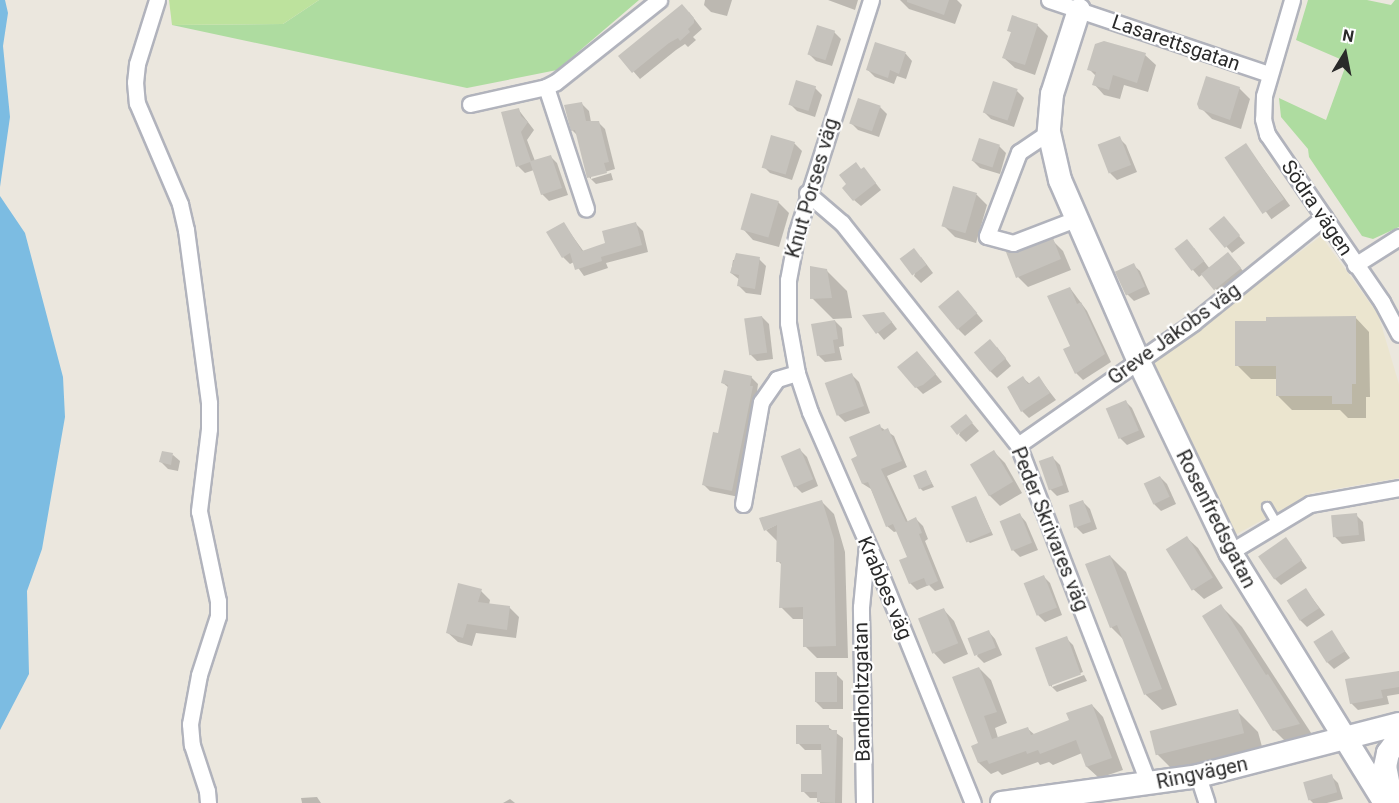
<!DOCTYPE html>
<html>
<head>
<meta charset="utf-8">
<style>
	body { margin:0 }
	#map { position:relative; width:1399px; height:803px; overflow:hidden; background:#ebe7de; font-family:Roboto,sans-serif }
	div>[style] { position:absolute }
	.education>* { inset:0; background:#ebe5cf }
	.green>* { inset:0; background:#aedca0 }
	.pitch>* { inset:0; background:#bde29d }
	.water>* { inset:0; background:#7cbce2 }
	.shadow>* { inset:0; background:#0003; transform-origin:0 0 }
	.building>* { inset:0; background:#c6c3bd; transform-origin:0 0 }
	.roads { filter:drop-shadow(2px 0 #b1b3bc) drop-shadow(-2px 0 #b1b3bc) drop-shadow(0 2px #b1b3bc) drop-shadow(0 -2px #b1b3bc) }
	.lane>* { height:8px; margin:-4px; padding:0 4px; transform-origin:4px; border-radius:4px; background:#fff }
	.street>* { height:15px; margin:-7.5px; padding:0 7.5px; transform-origin:7.5px; border-radius:7.5px; background:#fff }
	.secondary>* { height:22px; margin:-11px; padding:0 11px; transform-origin:11px; border-radius:11px; background:#fff }
	span { translate:-50% -50%; white-space:nowrap; text-align:center; line-height:1.15; -webkit-text-stroke:4.5px #fff; paint-order:stroke }
	.street-label { font-size:20px; color:#2a2a2a }
	.north { position:absolute; left:1315px; top:24px; width:60px; height:60px; -webkit-text-stroke:4px #fff; paint-order:stroke; rotate:10deg; font-size:16px; font-weight:700; line-height:24px; text-align:center; color:#2a2a2a }
	.north::after { content:''; display:block; margin:auto; width:21px; height:27px; background:#2a2a2a; clip-path:polygon(50% 0,100% 100%,50% 72%,0 100%) }
</style>
</head>
<body>
<div id="map">
	<div class="education">
		<i style="clip-path:polygon(1321px 236px,1378px 314px,1399px 384px,1399px 478px,1312px 493px,1235px 535px,1153px 363px)"></i>
	</div>
	<div class="green">
		<i style="clip-path:polygon(319px 0,639px 0,557px 70px,467px 88px,172px 25px,283px 24px)"></i>
		<i style="clip-path:polygon(1308px 0,1367px 0,1391px 5px,1395px 0,1399px 0,1399px 227px,1373px 239px,1362px 236px,1309px 157px,1308px 149px,1281px 117px,1279px 98px,1326px 120px,1347px 62px,1296px 40px)"></i>
	</div>
	<div class="pitch">
		<i style="clip-path:polygon(169px 0,319px 0,283px 24px,172px 25px)"></i>
	</div>
	<div class="water">
		<i style="clip-path:polygon(0 0,5px 0,8px 13px,3px 46px,10px 117px,0 187px)"></i>
		<i style="clip-path:polygon(0 196px,25px 233px,63px 377px,65px 417px,42px 549px,27px 591px,29px 674px,0 730px)"></i>
	</div>
	<div class="shadow">
		<i style="clip-path:polygon(705px 0,732px 0,727px 16px,711px 12px,704px 5px)"></i>
		<i style="clip-path:polygon(828px 0,858px 0,855px 10px)"></i>
		<i style="clip-path:polygon(900px 0,957px 0,962px 5px,955px 24px,909px 9px)"></i>
		<i style="clip-path:polygon(689px 12px,702px 29px,693px 37px,696px 40px,688px 47px,685px 44px,676px 50px,640px 79px,620px 56px)"></i>
		<i style="clip-path:polygon(1037px 25px,1048px 36px,1035px 75px,1015px 68px,1004px 58px,1012px 33px,1009px 30px)"></i>
		<i style="clip-path:polygon(834px 32px,841px 39px,832px 66px,816px 61px,809px 54px)"></i>
		<i style="clip-path:polygon(876px 44px,906px 54px,912px 61px,906px 79px,897px 76px,894px 84px,875px 77px,868px 70px)"></i>
		<i style="clip-path:polygon(1145px 55px,1156px 65px,1148px 92px,1124px 85px,1120px 99px,1104px 95px,1094px 84px,1096px 76px,1089px 69px)"></i>
		<i style="clip-path:polygon(815px 88px,822px 95px,815px 117px,797px 111px,790px 104px)"></i>
		<i style="clip-path:polygon(1239px 88px,1250px 99px,1241px 129px,1212px 119px,1201px 108px)"></i>
		<i style="clip-path:polygon(1017px 91px,1024px 98px,1014px 127px,991px 119px,984px 112px)"></i>
		<i style="clip-path:polygon(582px 104px,589px 111px,591px 122px,598px 122px,605px 129px,615px 169px,591px 176px,591px 179px,611px 173px,613px 180px,596px 184px,589px 177px,578px 136px,572px 130px)"></i>
		<i style="clip-path:polygon(880px 107px,887px 114px,879px 137px,858px 130px,851px 123px)"></i>
		<i style="clip-path:polygon(518px 109px,534px 130px,527px 140px,535px 161px,550px 156px,557px 163px,568px 195px,549px 201px,542px 194px,534px 170px,525px 173px,518px 166px)"></i>
		<i style="clip-path:polygon(772px 137px,795px 144px,802px 151px,792px 180px,770px 173px,763px 166px)"></i>
		<i style="clip-path:polygon(1119px 138px,1126px 145px,1137px 172px,1117px 180px,1110px 173px)"></i>
		<i style="left:1246px;top:145px;width:75px;height:23px;rotate:54deg"></i>
		<i style="clip-path:polygon(999px 146px,1006px 153px,1000px 174px,980px 168px,973px 161px)"></i>
		<i style="clip-path:polygon(862px 170px,870px 176px,881px 190px,861px 206px,854px 200px)"></i>
		<i style="clip-path:polygon(954px 188px,977px 195px,987px 205px,976px 243px,955px 237px,944px 226px)"></i>
		<i style="clip-path:polygon(778px 202px,789px 213px,779px 247px,753px 240px,743px 229px)"></i>
		<i style="clip-path:polygon(563px 223px,584px 252px,607px 244px,636px 224px,643px 231px,648px 252px,606px 263px,608px 268px,584px 276px,574px 262px,570px 264px,563px 257px)"></i>
		<i style="clip-path:polygon(1230px 225px,1245px 243px,1232px 253px,1226px 246px)"></i>
		<i style="clip-path:polygon(1052px 240px,1063px 251px,1071px 270px,1028px 287px,1018px 277px,1017px 254px)"></i>
		<i style="clip-path:polygon(1194px 248px,1210px 269px,1235px 261px,1247px 276px,1222px 296px,1203px 274px,1199px 277px,1193px 270px)"></i>
		<i style="clip-path:polygon(921px 257px,933px 273px,921px 283px,914px 276px)"></i>
		<i style="clip-path:polygon(759px 259px,766px 266px,761px 295px,746px 293px,739px 286px,740px 280px,731px 273px,733px 260px)"></i>
		<i style="clip-path:polygon(1133px 265px,1140px 271px,1150px 294px,1134px 301px,1127px 294px)"></i>
		<i style="clip-path:polygon(826px 270px,847px 291px,852px 318px,833px 319px,812px 298px)"></i>
		<i style="clip-path:polygon(1070px 288px,1087px 311px,1111px 362px,1083px 380px,1076px 373px,1072px 346px)"></i>
		<i style="clip-path:polygon(965px 299px,983px 321px,965px 336px,958px 329px)"></i>
		<i style="clip-path:polygon(864px 316px,891px 321px,897px 329px,884px 340px)"></i>
		<i style="clip-path:polygon(762px 317px,769px 324px,773px 359px,757px 361px,750px 354px)"></i>
		<i style="clip-path:polygon(1355px 317px,1369px 332px,1370px 397px,1366px 397px,1366px 418px,1348px 418px,1340px 410px,1292px 410px,1278px 396px,1277px 379px,1251px 379px,1237px 365px)"></i>
		<i style="clip-path:polygon(835px 321px,842px 328px,844px 346px,839px 347px,842px 360px,825px 362px,818px 355px)"></i>
		<i style="clip-path:polygon(997px 347px,1011px 366px,997px 378px,990px 371px)"></i>
		<i style="clip-path:polygon(924px 360px,942px 382px,923px 394px,916px 387px)"></i>
		<i style="clip-path:polygon(852px 375px,859px 382px,870px 413px,845px 422px,838px 415px,827px 384px)"></i>
		<i style="clip-path:polygon(751px 377px,758px 384px,757px 392px,759px 394px,739px 497px,710px 491px,703px 484px,719px 435px,729px 388px,723px 383px)"></i>
		<i style="clip-path:polygon(1023px 378px,1030px 384px,1039px 378px,1056px 400px,1029px 418px,1022px 411px)"></i>
		<i style="clip-path:polygon(1125px 401px,1132px 408px,1145px 437px,1127px 445px,1120px 438px)"></i>
		<i style="clip-path:polygon(966px 416px,979px 431px,966px 442px,959px 435px)"></i>
		<i style="clip-path:polygon(879px 426px,894px 436px,907px 467px,887px 476px,908px 522px,916px 519px,923px 526px,928px 539px,925px 541px,944px 588px,935px 591px,929px 585px,917px 590px,910px 583px,909px 558px,898px 531px,894px 532px,887px 526px,871px 489px,863px 484px,859px 457px)"></i>
		<i style="clip-path:polygon(800px 450px,807px 457px,818px 486px,802px 493px,795px 486px)"></i>
		<i style="clip-path:polygon(994px 452px,1005px 463px,1022px 493px,1000px 506px,989px 495px)"></i>
		<i style="clip-path:polygon(173px 455px,180px 461px,178px 471px,168px 469px,161px 462px)"></i>
		<i style="clip-path:polygon(1053px 458px,1060px 465px,1069px 492px,1057px 496px,1050px 489px)"></i>
		<i style="clip-path:polygon(926px 472px,934px 487px,923px 491px,920px 488px)"></i>
		<i style="clip-path:polygon(1160px 477px,1167px 484px,1176px 504px,1161px 511px,1154px 504px)"></i>
		<i style="clip-path:polygon(976px 498px,993px 535px,970px 543px,967px 540px)"></i>
		<i style="clip-path:polygon(822px 502px,834px 514px,845px 552px,848px 658px,817px 658px,805px 646px,805px 619px,793px 619px,781px 607px,783px 566px,778px 561px,778px 542px,766px 530px)"></i>
		<i style="clip-path:polygon(1083px 502px,1090px 509px,1097px 529px,1083px 534px,1076px 527px)"></i>
		<i style="clip-path:polygon(1020px 515px,1026px 522px,1038px 550px,1020px 557px,1013px 550px)"></i>
		<i style="clip-path:polygon(1356px 515px,1363px 522px,1365px 541px,1342px 544px,1335px 537px)"></i>
		<i style="clip-path:polygon(1187px 538px,1198px 548px,1223px 588px,1204px 599px,1193px 589px)"></i>
		<i style="clip-path:polygon(1286px 539px,1307px 568px,1281px 585px,1274px 578px)"></i>
		<i style="clip-path:polygon(1110px 556px,1126px 572px,1177px 705px,1162px 710px,1146px 695px,1125px 641px,1111px 627px)"></i>
		<i style="clip-path:polygon(1043px 576px,1050px 583px,1062px 615px,1045px 622px,1038px 615px)"></i>
		<i style="clip-path:polygon(1306px 590px,1325px 615px,1307px 627px,1300px 620px)"></i>
		<i style="clip-path:polygon(481px 591px,490px 600px,489px 605px,509px 607px,519px 617px,516px 638px,476px 633px,472px 646px,458px 642px,448px 633px)"></i>
		<i style="clip-path:polygon(1221px 606px,1242px 627px,1319px 745px,1295px 751px,1274px 730px)"></i>
		<i style="clip-path:polygon(944px 610px,954px 621px,968px 654px,944px 664px,934px 653px)"></i>
		<i style="clip-path:polygon(989px 632px,995px 639px,1002px 655px,984px 663px,977px 656px)"></i>
		<i style="clip-path:polygon(1331px 632px,1350px 658px,1334px 669px,1327px 662px)"></i>
		<i style="clip-path:polygon(1066px 638px,1073px 645px,1083px 672px,1052px 684px,1052px 687px,1084px 675px,1087px 681px,1057px 692px,1050px 685px)"></i>
		<i style="clip-path:polygon(979px 668px,991px 680px,1007px 723px,995px 728px,998px 738px,1028px 729px,1035px 735px,1070px 721px,1092px 705px,1103px 717px,1123px 770px,1099px 778px,1087px 767px,1082px 753px,1053px 765px,1049px 762px,1040px 765px,1038px 762px,1002px 775px,998px 771px,991px 774px,979px 763px)"></i>
		<i style="clip-path:polygon(1399px 671px,1399px 694px,1387px 696px,1389px 704px,1358px 710px,1351px 703px)"></i>
		<i style="clip-path:polygon(836px 674px,843px 681px,843px 709px,823px 709px,816px 702px)"></i>
		<i style="clip-path:polygon(1237px 711px,1258px 732px,1264px 754px,1178px 775px,1157px 754px)"></i>
		<i style="clip-path:polygon(828px 727px,843px 738px,842px 803px,820px 803px,819px 798px,810px 798px,803px 791px,823px 775px,823px 750px,805px 750px,798px 743px)"></i>
		<i style="clip-path:polygon(1331px 776px,1338px 783px,1343px 799px,1327px 803px,1313px 803px,1309px 799px)"></i>
		<i style="clip-path:polygon(317px 797px,321px 803px,302px 803px,301px 798px)"></i>
		<i style="clip-path:polygon(510px 799px,515px 803px,503px 803px)"></i>
	</div>
	<div class="building">
		<i style="clip-path:polygon(907px 0,949px 0,944px 15px,907px 2px)"></i>
		<i style="clip-path:polygon(682px 4px,694px 18px,694px 23px,688px 29px,690px 32px,680px 41px,678px 38px,669px 43px,632px 73px,618px 56px)"></i>
		<i style="clip-path:polygon(1012px 15px,1038px 24px,1025px 65px,1002px 58px,1011px 32px,1007px 31px)"></i>
		<i style="left:817px;top:25px;width:19px;height:31px;rotate:18deg"></i>
		<i style="clip-path:polygon(1104px 41px,1146px 53px,1137px 83px,1113px 75px,1109px 90px,1092px 85px,1096px 72px,1087px 70px,1095px 44px)"></i>
		<i style="clip-path:polygon(875px 42px,906px 52px,899px 74px,890px 70px,888px 78px,866px 70px)"></i>
		<i style="clip-path:polygon(1206px 76px,1240px 87px,1230px 120px,1199px 109px,1197px 104px)"></i>
		<i style="left:796px;top:80px;width:21px;height:26px;rotate:17deg"></i>
		<i style="left:993px;top:81px;width:26px;height:33px;rotate:18deg"></i>
		<i style="left:858px;top:98px;width:24px;height:27px;rotate:19deg"></i>
		<i style="clip-path:polygon(582px 102px,586px 121px,599px 121px,609px 162px,604px 163px,607px 173px,587px 178px,575px 130px,571px 131px,564px 105px)"></i>
		<i style="clip-path:polygon(519px 108px,521px 116px,528px 122px,521px 132px,531px 161px,551px 155px,562px 188px,541px 195px,530px 162px,516px 167px,501px 112px)"></i>
		<i style="left:771px;top:135px;width:25px;height:34px;rotate:16deg"></i>
		<i style="left:1120px;top:136px;width:31px;height:24px;rotate:69deg"></i>
		<i style="left:979px;top:138px;width:22px;height:24px;rotate:18deg"></i>
		<i style="left:1246px;top:143px;width:68px;height:26px;rotate:56deg"></i>
		<i style="clip-path:polygon(856px 162px,861px 169px,864px 167px,876px 183px,853px 201px,842px 188px,846px 184px,839px 175px)"></i>
		<i style="left:953px;top:186px;width:25px;height:42px;rotate:16deg"></i>
		<i style="left:751px;top:193px;width:29px;height:38px;rotate:16deg"></i>
		<i style="left:1224px;top:216px;width:25px;height:20px;rotate:50deg"></i>
		<i style="clip-path:polygon(564px 222px,582px 251px,605px 243px,602px 231px,636px 222px,642px 245px,601px 257px,602px 261px,575px 270px,570px 253px,562px 258px,546px 232px)"></i>
		<i style="clip-path:polygon(1053px 238px,1061px 259px,1016px 278px,1006px 252px,1016px 252px)"></i>
		<i style="left:1187px;top:239px;width:28px;height:16px;rotate:52deg"></i>
		<i style="left:914px;top:248px;width:21px;height:18px;rotate:53deg"></i>
		<i style="left:1228px;top:252px;width:21px;height:35px;rotate:51deg"></i>
		<i style="clip-path:polygon(736px 253px,760px 257px,755px 289px,737px 286px,739px 275px,730px 273px)"></i>
		<i style="left:1134px;top:263px;width:26px;height:21px;rotate:65deg"></i>
		<i style="clip-path:polygon(810px 266px,827px 269px,832px 298px,810px 299px)"></i>
		<i style="clip-path:polygon(1070px 287px,1077px 304px,1081px 302px,1105px 354px,1075px 374px,1063px 349px,1070px 346px,1047px 296px)"></i>
		<i style="left:958px;top:290px;width:30px;height:26px;rotate:50deg"></i>
		<i style="clip-path:polygon(884px 312px,892px 322px,876px 334px,862px 315px)"></i>
		<i style="left:762px;top:316px;width:37px;height:18px;rotate:82deg"></i>
		<i style="clip-path:polygon(1356px 316px,1356px 384px,1352px 384px,1352px 404px,1332px 404px,1332px 396px,1276px 396px,1276px 366px,1235px 366px,1235px 321px,1266px 321px,1266px 317px)"></i>
		<i style="clip-path:polygon(835px 320px,838px 339px,833px 340px,835px 353px,817px 356px,811px 324px)"></i>
		<i style="left:990px;top:339px;width:25px;height:21px;rotate:50deg"></i>
		<i style="clip-path:polygon(917px 351px,936px 374px,923px 385px,915px 388px,897px 367px)"></i>
		<i style="clip-path:polygon(724px 370px,752px 376px,750px 386px,753px 386px,732px 491px,702px 485px,713px 432px,718px 433px,728px 385px,721px 383px)"></i>
		<i style="left:852px;top:373px;width:35px;height:29px;rotate:70deg"></i>
		<i style="clip-path:polygon(1023px 376px,1028px 384px,1039px 376px,1050px 393px,1021px 412px,1007px 387px)"></i>
		<i style="left:1126px;top:400px;width:33px;height:22px;rotate:67deg"></i>
		<i style="left:966px;top:414px;width:11px;height:20px;rotate:52deg"></i>
		<i style="clip-path:polygon(880px 424px,882px 431px,888px 428px,902px 461px,881px 469px,906px 522px,916px 517px,922px 533px,919px 534px,938px 581px,927px 586px,924px 578px,909px 584px,899px 560px,907px 557px,893px 524px,886px 527px,868px 482px,862px 484px,851px 459px,857px 456px,849px 437px)"></i>
		<i style="left:800px;top:448px;width:34px;height:21px;rotate:67deg"></i>
		<i style="left:994px;top:450px;width:37px;height:28px;rotate:59deg"></i>
		<i style="clip-path:polygon(162px 451px,173px 453px,171px 465px,159px 462px)"></i>
		<i style="left:1053px;top:456px;width:31px;height:15px;rotate:71deg"></i>
		<i style="left:926px;top:470px;width:15px;height:14px;rotate:67deg"></i>
		<i style="left:1160px;top:476px;width:23px;height:18px;rotate:65deg"></i>
		<i style="left:976px;top:496px;width:39px;height:27px;rotate:67deg"></i>
		<i style="clip-path:polygon(822px 500px,834px 539px,836px 646px,803px 647px,803px 607px,779px 608px,781px 562px,776px 562px,777px 525px,764px 531px,759px 518px)"></i>
		<i style="clip-path:polygon(1083px 500px,1091px 522px,1074px 528px,1069px 505px)"></i>
		<i style="left:1020px;top:513px;width:32px;height:22px;rotate:68deg"></i>
		<i style="left:1357px;top:513px;width:22px;height:26px;rotate:85deg"></i>
		<i style="left:1187px;top:536px;width:49px;height:25px;rotate:58deg"></i>
		<i style="left:1286px;top:537px;width:28px;height:34px;rotate:55deg"></i>
		<i style="clip-path:polygon(1110px 555px,1162px 689px,1144px 695px,1117px 625px,1110px 628px,1085px 564px)"></i>
		<i style="left:1044px;top:575px;width:35px;height:22px;rotate:68deg"></i>
		<i style="clip-path:polygon(458px 583px,482px 589px,478px 602px,510px 606px,507px 630px,467px 624px,463px 638px,446px 633px)"></i>
		<i style="left:1306px;top:588px;width:24px;height:23px;rotate:57deg"></i>
		<i style="clip-path:polygon(1221px 604px,1266px 675px,1268px 674px,1300px 724px,1273px 731px,1202px 616px)"></i>
		<i style="left:944px;top:608px;width:38px;height:28px;rotate:68deg"></i>
		<i style="left:989px;top:630px;width:19px;height:23px;rotate:69deg"></i>
		<i style="left:1332px;top:630px;width:25px;height:22px;rotate:58deg"></i>
		<i style="left:1067px;top:636px;width:41px;height:34px;rotate:70deg"></i>
		<i style="clip-path:polygon(979px 667px,997px 712px,984px 716px,992px 739px,1028px 727px,1031px 735px,1069px 720px,1066px 713px,1092px 704px,1112px 758px,1086px 767px,1076px 740px,1040px 754px,1038px 750px,1027px 754px,1026px 751px,989px 764px,987px 760px,978px 763px,971px 746px,978px 743px,952px 677px)"></i>
		<i style="clip-path:polygon(1399px 671px,1399px 687px,1381px 690px,1383px 698px,1350px 704px,1345px 679px)"></i>
		<i style="left:815px;top:672px;width:22px;height:30px"></i>
		<i style="left:1238px;top:709px;width:25px;height:91px;rotate:76deg"></i>
		<i style="clip-path:polygon(796px 725px,829px 725px,829px 730px,837px 730px,835px 803px,817px 802px,817px 792px,801px 792px,801px 774px,822px 774px,821px 744px,796px 744px)"></i>
		<i style="left:1332px;top:774px;width:19px;height:30px;rotate:74deg"></i>
	</div>
	<div class="roads">
		<div class="lane">
			<i style="left:1267px;top:507px;width:20px;rotate:60deg"></i>
		</div>
		<div class="street">
			<i style="left:157px;top:0;width:67px;rotate:107.4deg"></i>
			<i style="left:137px;top:64px;width:18px;rotate:96deg"></i>
			<i style="left:135px;top:82px;width:21px;rotate:85deg"></i>
			<i style="left:137px;top:103px;width:110px;rotate:66.9deg"></i>
			<i style="left:180px;top:204px;width:27px;rotate:77deg"></i>
			<i style="left:186px;top:230px;width:175px;rotate:82.4deg"></i>
			<i style="left:209px;top:403px;width:26px;rotate:90deg"></i>
			<i style="left:209px;top:429px;width:83px;rotate:97deg"></i>
			<i style="left:199px;top:511px;width:92px;rotate:78.1deg"></i>
			<i style="left:218px;top:601px;width:15px;rotate:90deg"></i>
			<i style="left:218px;top:616px;width:62px;rotate:107.9deg"></i>
			<i style="left:199px;top:675px;width:50px;rotate:100.4deg"></i>
			<i style="left:190px;top:724px;width:21px;rotate:85deg"></i>
			<i style="left:192px;top:745px;width:48px;rotate:71.9deg"></i>
			<i style="left:207px;top:791px;width:12px;rotate:85deg"></i>
			<i style="left:871px;top:0;width:244px;rotate:107.7deg"></i>
			<i style="left:797px;top:232px;width:49px;rotate:100.6deg"></i>
			<i style="left:788px;top:280px;width:43px;rotate:90deg"></i>
			<i style="left:788px;top:323px;width:51px;rotate:79.8deg"></i>
			<i style="left:797px;top:373px;width:41px;rotate:71.6deg"></i>
			<i style="left:810px;top:412px;width:170px;rotate:66.4deg"></i>
			<i style="left:878px;top:568px;width:253px;rotate:68deg"></i>
			<i style="left:1049px;top:0;width:232px;rotate:18.6deg"></i>
			<i style="left:1292px;top:0;width:100px;rotate:106.3deg"></i>
			<i style="left:1264px;top:96px;width:23px;rotate:92deg"></i>
			<i style="left:1263px;top:119px;width:16px;rotate:75deg"></i>
			<i style="left:1267px;top:134px;width:204px;rotate:55.6deg"></i>
			<i style="left:1382px;top:302px;width:36px;rotate:62deg"></i>
			<i style="left:546px;top:87px;width:128px;rotate:71.8deg"></i>
			<i style="left:470px;top:104px;width:78px;rotate:-12.6deg"></i>
			<i style="left:546px;top:87px;width:11px;rotate:-27deg"></i>
			<i style="left:556px;top:82px;width:132px;rotate:-38.5deg"></i>
			<i style="left:1049px;top:132px;width:36px;rotate:146deg"></i>
			<i style="left:1019px;top:152px;width:90px;rotate:110.9deg"></i>
			<i style="left:987px;top:236px;width:27px;rotate:15deg"></i>
			<i style="left:1013px;top:243px;width:67px;rotate:-20.9deg"></i>
			<i style="left:807px;top:193px;width:46px;rotate:40.6deg"></i>
			<i style="left:842px;top:223px;width:283px;rotate:51.6deg"></i>
			<i style="left:1018px;top:445px;width:364px;rotate:68.9deg"></i>
			<i style="left:1355px;top:265px;width:52px;rotate:-32.5deg"></i>
			<i style="left:1018px;top:445px;width:215px;rotate:-34.9deg"></i>
			<i style="left:1194px;top:322px;width:167px;rotate:-38.9deg"></i>
			<i style="left:743px;top:504px;width:104px;rotate:-80deg"></i>
			<i style="left:761px;top:402px;width:28px;rotate:-55deg"></i>
			<i style="left:777px;top:379px;width:21px;rotate:-17deg"></i>
			<i style="left:1230px;top:552px;width:93px;rotate:-31deg"></i>
			<i style="left:1310px;top:504px;width:90px;rotate:-10.2deg"></i>
			<i style="left:1198px;top:776px;width:28px;rotate:72deg"></i>
			<i style="left:864px;top:803px;width:196px;rotate:-90.9deg"></i>
			<i style="left:861px;top:607px;width:62px;rotate:-84.5deg"></i>
		</div>
		<div class="secondary">
			<i style="left:1079px;top:10px;width:88px;rotate:107.8deg"></i>
			<i style="left:1052px;top:94px;width:38px;rotate:95deg"></i>
			<i style="left:1049px;top:132px;width:49px;rotate:77.1deg"></i>
			<i style="left:1060px;top:180px;width:198px;rotate:66.5deg"></i>
			<i style="left:1139px;top:362px;width:211px;rotate:64.4deg"></i>
			<i style="left:1230px;top:552px;width:295px;rotate:58.3deg"></i>
			<i style="left:1392px;top:802px;width:36px;rotate:-101deg"></i>
			<i style="left:1385px;top:767px;width:14px;rotate:-78deg"></i>
			<i style="left:1388px;top:753px;width:19px;rotate:-54deg"></i>
			<i style="left:1002px;top:803px;width:198px;rotate:-7.8deg"></i>
			<i style="left:1198px;top:776px;width:208px;rotate:-14.5deg"></i>
		</div>
	</div>
	<div class="street-label">
		<span style="left:1176px;top:43px;rotate:19deg">Lasarettsgatan</span>
		<span style="left:812px;top:188px;rotate:-74deg">Knut Porses väg</span>
		<span style="left:1317px;top:208px;rotate:56deg">Södra vägen</span>
		<span style="left:1174px;top:334px;rotate:-36deg">Greve Jakobs väg</span>
		<span style="left:1216px;top:519px;rotate:63deg">Rosenfredsgatan</span>
		<span style="left:1050px;top:529px;rotate:68deg">Peder Skrivares väg</span>
		<span style="left:885px;top:588px;rotate:67deg">Krabbes väg</span>
		<span style="left:862px;top:692px;rotate:-91deg">Bandholtzgatan</span>
		<span style="left:1202px;top:773px;rotate:-12deg">Ringvägen</span>
	</div>
	<div class="north">N</div>
</div>
</body>
</html>
